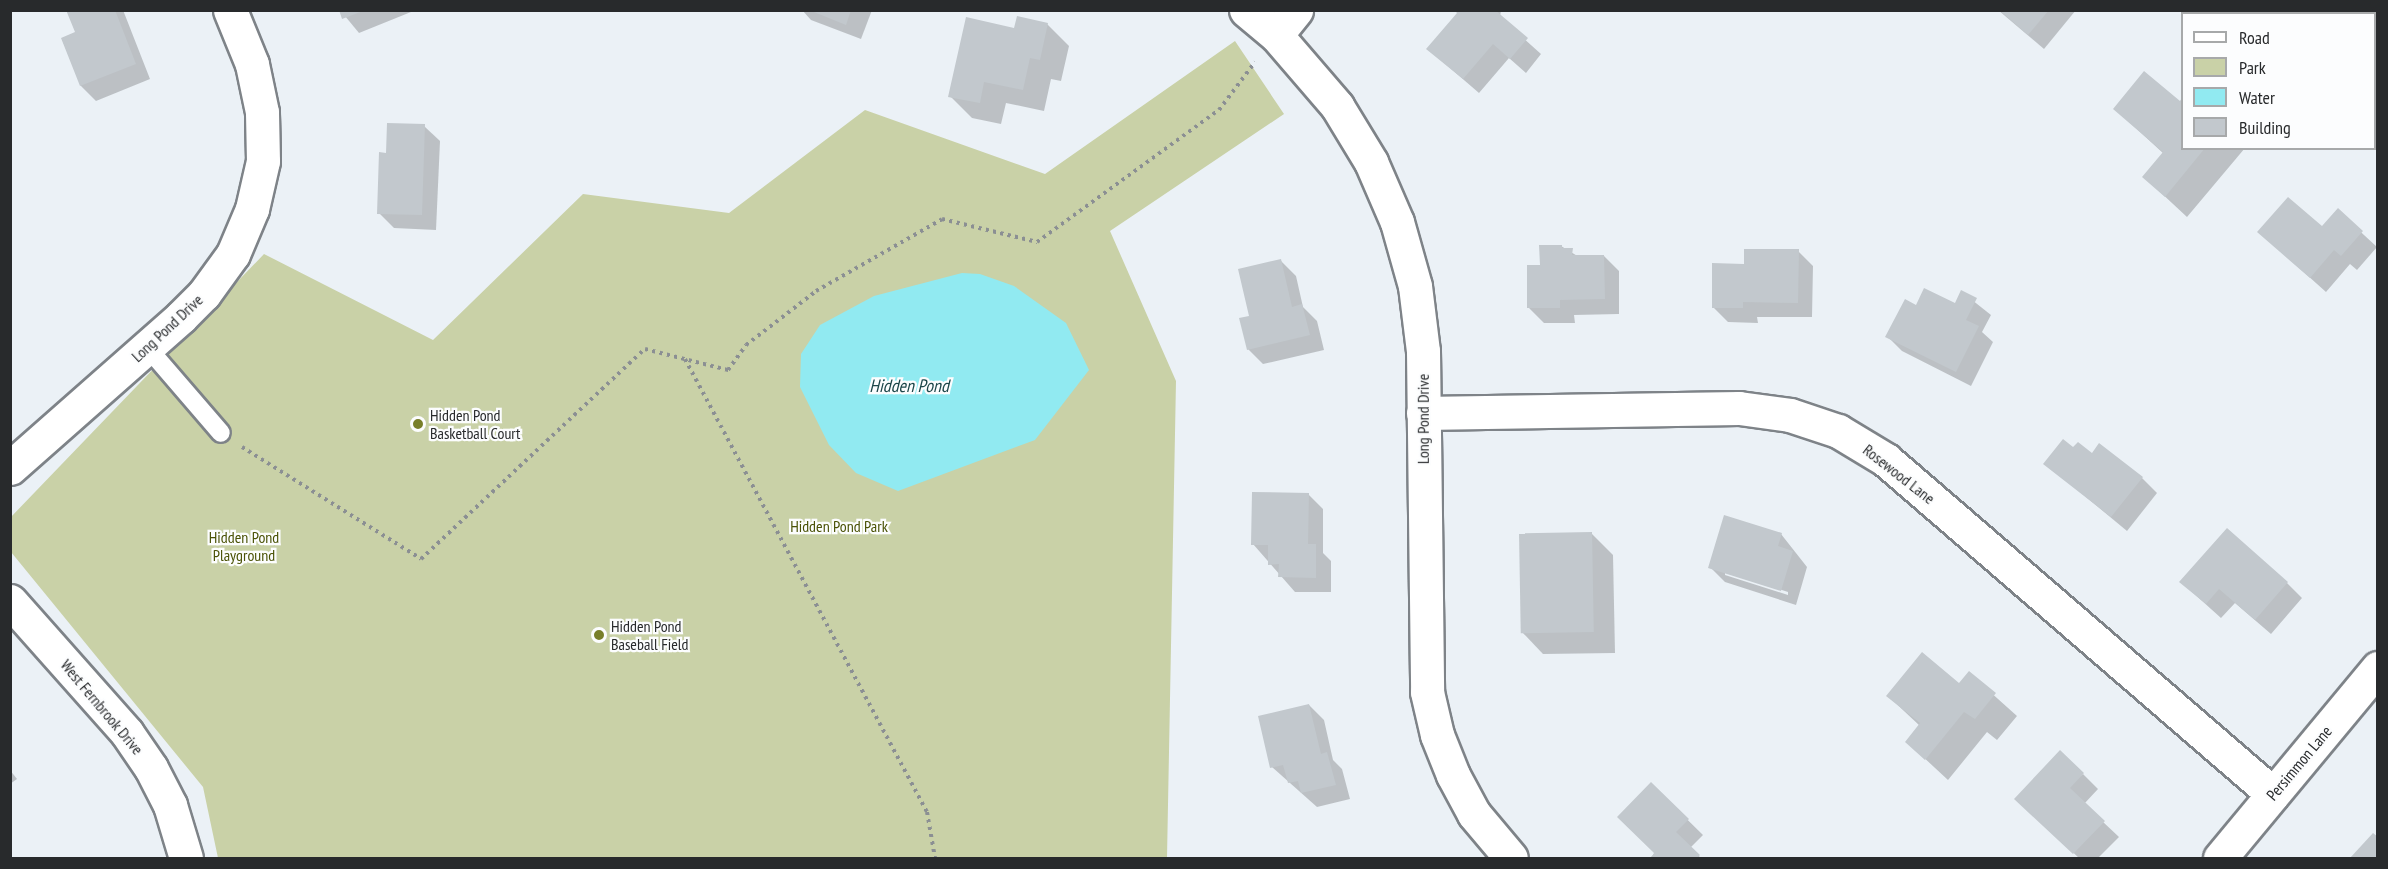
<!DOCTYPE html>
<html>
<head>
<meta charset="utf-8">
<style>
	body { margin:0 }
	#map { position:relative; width:2388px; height:869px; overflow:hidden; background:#ebf1f6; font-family:"PT Sans Narrow",sans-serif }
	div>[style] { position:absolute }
	.green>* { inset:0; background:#c9d1a7 }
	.water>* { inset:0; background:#91eaf1 }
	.shadow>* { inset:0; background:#0003 }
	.building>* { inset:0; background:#c2c8cd; transform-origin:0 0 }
	.path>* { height:4px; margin-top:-2px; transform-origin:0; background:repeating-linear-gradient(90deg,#8b8f93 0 3px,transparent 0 7.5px) }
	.roads { filter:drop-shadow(2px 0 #7e8388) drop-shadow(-2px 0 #7e8388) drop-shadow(0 2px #7e8388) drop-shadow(0 -2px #7e8388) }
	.lane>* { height:18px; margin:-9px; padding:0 9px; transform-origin:9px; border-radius:9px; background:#fff }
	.street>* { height:33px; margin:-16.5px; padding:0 16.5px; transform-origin:16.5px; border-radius:16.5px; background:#fff }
	.dots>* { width:16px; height:16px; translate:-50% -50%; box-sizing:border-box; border:3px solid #fcfdfe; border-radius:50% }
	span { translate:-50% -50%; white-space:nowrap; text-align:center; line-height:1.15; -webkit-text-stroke:4.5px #fcfdfe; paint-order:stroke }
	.street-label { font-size:16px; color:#282a2c }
	.poi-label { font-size:16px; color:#282a2c }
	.left { translate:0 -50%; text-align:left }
	.park-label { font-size:16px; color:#4a5206 }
	.water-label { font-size:18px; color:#1d474a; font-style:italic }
	.frame { position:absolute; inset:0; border:12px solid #282a2c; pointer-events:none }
	.legend { position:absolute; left:2181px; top:12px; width:195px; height:138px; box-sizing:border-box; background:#fcfdfe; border:2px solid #a7a9aa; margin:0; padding:8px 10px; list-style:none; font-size:18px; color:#282a2c }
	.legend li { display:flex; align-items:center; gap:12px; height:30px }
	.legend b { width:30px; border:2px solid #a7a9aa }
</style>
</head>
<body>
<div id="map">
	<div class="green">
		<i style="clip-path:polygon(1235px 41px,1284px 114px,1110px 231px,1176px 381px,1167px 858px,218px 858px,203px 787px,11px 552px,10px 518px,264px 254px,433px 340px,583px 194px,729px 213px,865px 110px,1045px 174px)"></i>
	</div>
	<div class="water">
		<i style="clip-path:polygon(962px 273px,980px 274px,1014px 286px,1066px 323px,1089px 370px,1035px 440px,898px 491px,856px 473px,829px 445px,800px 387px,801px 354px,820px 325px,874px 296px)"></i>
	</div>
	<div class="shadow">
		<i style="clip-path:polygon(68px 10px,123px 10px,150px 79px,96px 101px,81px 86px,62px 39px,76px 33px)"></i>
		<i style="clip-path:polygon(340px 10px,410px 10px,411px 12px,359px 33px)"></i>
		<i style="clip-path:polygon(802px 10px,872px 10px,861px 39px,811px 20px)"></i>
		<i style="clip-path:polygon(1455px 10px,1501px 10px,1500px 17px,1541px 54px,1526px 73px,1509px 58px,1479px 93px,1428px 49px,1458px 14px)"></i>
		<i style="clip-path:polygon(1998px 10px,2076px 10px,2044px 49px)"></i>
		<i style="clip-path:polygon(1047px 24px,1069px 46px,1061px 81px,1051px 79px,1044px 111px,1006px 103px,1001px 124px,972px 118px,950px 96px,1015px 29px)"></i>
		<i style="clip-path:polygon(2182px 101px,2182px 148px,2245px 148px,2187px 217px,2144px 177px,2164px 154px,2115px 109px)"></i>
		<i style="clip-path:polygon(424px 126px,440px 141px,436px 230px,394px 228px,379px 213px,388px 154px)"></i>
		<i style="clip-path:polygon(2338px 211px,2377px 247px,2357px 270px,2350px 264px,2326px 292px,2259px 232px,2322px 228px)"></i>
		<i style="clip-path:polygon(1561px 246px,1579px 257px,1604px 256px,1619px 271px,1619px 314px,1574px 315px,1575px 323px,1544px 323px,1529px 308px,1541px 266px)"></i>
		<i style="clip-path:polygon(1798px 251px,1813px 266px,1812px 317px,1757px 317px,1758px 323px,1728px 322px,1713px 307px,1745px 266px)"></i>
		<i style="clip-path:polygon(1281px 261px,1296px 276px,1303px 307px,1317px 321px,1324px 350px,1263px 364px,1248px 349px,1251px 317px)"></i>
		<i style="clip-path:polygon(1962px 292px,1991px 315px,1982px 332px,1993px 342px,1971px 386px,1902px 351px,1887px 336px,1917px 307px,1956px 305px)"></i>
		<i style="clip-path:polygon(2074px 450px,2142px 478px,2157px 493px,2127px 531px,2045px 463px)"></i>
		<i style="clip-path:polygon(1308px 494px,1323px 509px,1323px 553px,1331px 561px,1331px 592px,1295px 592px,1253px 544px)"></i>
		<i style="clip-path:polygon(1592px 534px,1613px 555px,1615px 653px,1543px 654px,1522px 632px)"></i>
		<i style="clip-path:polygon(evenodd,1781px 534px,1807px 567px,1796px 605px,1725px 582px,1710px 567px,1781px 534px,1725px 572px,1788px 592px,1788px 595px,1725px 575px,1725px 572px)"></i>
		<i style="clip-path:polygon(2181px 582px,2287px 583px,2302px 598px,2271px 634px,2235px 603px,2221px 618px)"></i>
		<i style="clip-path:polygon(1969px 673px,2017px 716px,1997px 740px,1987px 732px,1948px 780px,1907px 742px,1920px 726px,1888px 696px,1959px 685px)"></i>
		<i style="clip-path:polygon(1309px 705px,1324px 720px,1333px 760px,1342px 769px,1350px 799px,1317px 807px,1272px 767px)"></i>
		<i style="clip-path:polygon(10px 770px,17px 779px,10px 784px)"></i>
		<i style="clip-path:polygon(2083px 774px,2098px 789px,2084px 804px,2119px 837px,2098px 858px,2079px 858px,2031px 813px)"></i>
		<i style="clip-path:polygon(1651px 784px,1703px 835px,1690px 848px,1701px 858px,1651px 857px,1655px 853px)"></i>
	</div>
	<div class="building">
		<i style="clip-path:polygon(66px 10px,115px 10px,136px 64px,80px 86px,61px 38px,75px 32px)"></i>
		<i style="clip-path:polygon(339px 10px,363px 10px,363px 11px,342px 19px)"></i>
		<i style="clip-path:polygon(809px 10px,851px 10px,846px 25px)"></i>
		<i style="clip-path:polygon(1455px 10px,1495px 10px,1528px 38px,1510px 59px,1493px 44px,1463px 79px,1426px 49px,1457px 13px)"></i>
		<i style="clip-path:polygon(1999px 10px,2049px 10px,2028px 35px)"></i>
		<i style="clip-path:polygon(1017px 16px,1048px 23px,1040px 60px,1030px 58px,1023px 90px,984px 82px,980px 103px,948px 97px,966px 17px,1014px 28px)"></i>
		<i style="clip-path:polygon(2144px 71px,2180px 101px,2182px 98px,2182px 148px,2205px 148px,2165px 197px,2142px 177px,2163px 152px,2113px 109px)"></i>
		<i style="clip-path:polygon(387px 123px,425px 124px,422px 215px,377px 214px,379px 152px,386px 153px)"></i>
		<i style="clip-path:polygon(2288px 197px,2322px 226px,2338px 208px,2363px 231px,2341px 256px,2334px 250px,2310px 278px,2257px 232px)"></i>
		<i style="clip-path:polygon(1539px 245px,1562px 245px,1562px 248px,1573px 248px,1572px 255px,1604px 255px,1605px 299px,1560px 300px,1560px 308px,1527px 308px,1527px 265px,1540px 265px)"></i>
		<i style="clip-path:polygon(1744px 249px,1799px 249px,1798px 303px,1743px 302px,1743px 308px,1712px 308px,1712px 263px,1744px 264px)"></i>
		<i style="clip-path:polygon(1281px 259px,1292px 307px,1302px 304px,1310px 335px,1247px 350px,1239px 318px,1249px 316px,1238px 269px)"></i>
		<i style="clip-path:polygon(1924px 288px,1955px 303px,1961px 290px,1977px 298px,1966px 320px,1979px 326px,1956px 372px,1885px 337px,1905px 299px,1916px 305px)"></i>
		<i style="clip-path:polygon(2063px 439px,2073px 447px,2078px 442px,2092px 453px,2099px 443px,2143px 477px,2111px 517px,2043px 464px)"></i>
		<i style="clip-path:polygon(1252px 492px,1309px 493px,1308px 544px,1316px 544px,1316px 578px,1278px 577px,1279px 564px,1268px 565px,1268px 545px,1251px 545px)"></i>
		<i style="clip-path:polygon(1724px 515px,1782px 533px,1778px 546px,1793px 551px,1781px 591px,1708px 568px)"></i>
		<i style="clip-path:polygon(2227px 528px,2288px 582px,2255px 620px,2219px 589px,2206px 604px,2179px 582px)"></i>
		<i style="left:1592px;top:532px;width:100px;height:73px;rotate:89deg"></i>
		<i style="clip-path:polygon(1922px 652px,1959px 683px,1969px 671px,1996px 693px,1975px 719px,1964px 712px,1925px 760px,1905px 742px,1920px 723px,1886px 696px)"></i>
		<i style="clip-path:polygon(1309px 704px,1321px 754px,1327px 752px,1336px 785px,1301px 793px,1298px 781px,1288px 783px,1283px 765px,1270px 768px,1258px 716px)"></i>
		<i style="clip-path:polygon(2060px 750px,2084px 773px,2070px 788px,2105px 821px,2073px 854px,2014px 799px)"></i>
		<i style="clip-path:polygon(1651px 782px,1689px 819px,1676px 832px,1700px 855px,1697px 858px,1651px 858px,1654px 853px,1617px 817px)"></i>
		<i style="clip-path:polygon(2373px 833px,2378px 837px,2378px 858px,2350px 858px)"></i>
	</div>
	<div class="path">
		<i style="left:685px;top:359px;width:514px;rotate:61.89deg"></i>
		<i style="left:927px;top:812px;width:47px;rotate:80.1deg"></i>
		<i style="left:242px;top:447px;width:211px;rotate:32deg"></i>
		<i style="left:421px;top:559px;width:307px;rotate:-43.2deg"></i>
		<i style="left:645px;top:349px;width:86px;rotate:14.2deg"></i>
		<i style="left:728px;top:370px;width:31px;rotate:-54deg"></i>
		<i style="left:746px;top:345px;width:88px;rotate:-37.6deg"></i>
		<i style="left:816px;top:291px;width:145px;rotate:-29.7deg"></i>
		<i style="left:942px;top:219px;width:98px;rotate:13.6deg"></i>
		<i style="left:1037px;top:242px;width:225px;rotate:-36deg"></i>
		<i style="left:1219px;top:110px;width:60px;rotate:-53.1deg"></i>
	</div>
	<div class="roads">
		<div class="lane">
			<i style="left:147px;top:347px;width:113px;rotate:49.3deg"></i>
		</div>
		<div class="street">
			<i style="left:1246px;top:10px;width:39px;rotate:40deg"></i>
			<i style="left:1276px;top:35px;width:94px;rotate:49.3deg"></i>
			<i style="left:1337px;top:106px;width:66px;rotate:58.7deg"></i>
			<i style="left:1371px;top:162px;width:65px;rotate:66.6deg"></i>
			<i style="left:1397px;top:222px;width:66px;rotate:74.3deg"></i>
			<i style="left:1415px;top:286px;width:65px;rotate:83deg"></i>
			<i style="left:1423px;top:351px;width:341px;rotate:89.3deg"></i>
			<i style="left:1427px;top:692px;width:44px;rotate:76.9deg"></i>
			<i style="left:1437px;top:735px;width:43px;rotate:68.2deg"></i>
			<i style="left:1453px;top:775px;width:44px;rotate:61.7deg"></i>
			<i style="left:1474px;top:814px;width:57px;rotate:49.9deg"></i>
			<i style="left:2271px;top:10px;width:6px;rotate:45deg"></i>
			<i style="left:1276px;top:35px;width:32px;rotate:-51deg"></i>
			<i style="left:2374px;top:100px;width:4px;rotate:27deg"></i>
			<i style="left:1423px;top:413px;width:316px;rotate:-0.9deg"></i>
			<i style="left:1739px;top:408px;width:51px;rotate:7.8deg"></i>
			<i style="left:1790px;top:415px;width:51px;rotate:18.4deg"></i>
			<i style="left:1838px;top:431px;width:56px;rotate:31.1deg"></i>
			<i style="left:1886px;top:460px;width:511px;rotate:40.8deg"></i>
			<i style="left:10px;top:468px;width:228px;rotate:-41.4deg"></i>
			<i style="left:181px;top:317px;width:33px;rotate:-45deg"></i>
			<i style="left:204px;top:294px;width:49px;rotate:-54.1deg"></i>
			<i style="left:233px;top:254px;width:49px;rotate:-67.1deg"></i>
			<i style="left:252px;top:209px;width:49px;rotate:-77.1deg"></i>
			<i style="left:263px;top:161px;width:49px;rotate:-91.2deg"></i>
			<i style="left:262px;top:112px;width:49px;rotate:-101.8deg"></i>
			<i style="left:252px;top:64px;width:58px;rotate:-112.2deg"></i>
			<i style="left:10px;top:601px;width:176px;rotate:48.4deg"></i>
			<i style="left:127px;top:733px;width:42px;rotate:55.6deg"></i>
			<i style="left:151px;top:768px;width:42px;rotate:62.8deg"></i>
			<i style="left:170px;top:805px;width:55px;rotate:73.2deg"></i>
			<i style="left:2220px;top:858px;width:247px;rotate:-50.3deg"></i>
		</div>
	</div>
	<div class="dots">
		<i style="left:418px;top:424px;background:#787f2a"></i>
		<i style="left:599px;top:635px;background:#787f2a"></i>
	</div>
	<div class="street-label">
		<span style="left:167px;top:328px;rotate:-43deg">Long Pond Drive</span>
		<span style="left:1423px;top:419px;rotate:-90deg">Long Pond Drive</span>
		<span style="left:1899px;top:474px;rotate:38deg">Rosewood Lane</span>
		<span style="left:102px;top:707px;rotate:50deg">West Fernbrook Drive</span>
		<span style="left:2299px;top:763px;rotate:-50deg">Persimmon Lane</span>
	</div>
	<div class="poi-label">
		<span class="left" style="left:430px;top:424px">Hidden Pond<br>Basketball Court</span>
		<span class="left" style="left:611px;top:635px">Hidden Pond<br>Baseball Field</span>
	</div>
	<div class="park-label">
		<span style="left:839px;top:526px">Hidden Pond Park</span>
		<span style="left:244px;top:546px">Hidden Pond<br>Playground</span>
	</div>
	<div class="water-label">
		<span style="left:909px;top:386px">Hidden Pond</span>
	</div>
	<div class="frame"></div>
	<ul class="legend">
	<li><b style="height:8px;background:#fff"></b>Road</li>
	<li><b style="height:16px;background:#c9d1a7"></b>Park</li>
	<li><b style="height:16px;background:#91eaf1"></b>Water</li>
	<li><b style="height:16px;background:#c2c8cd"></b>Building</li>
	</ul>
</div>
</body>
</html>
